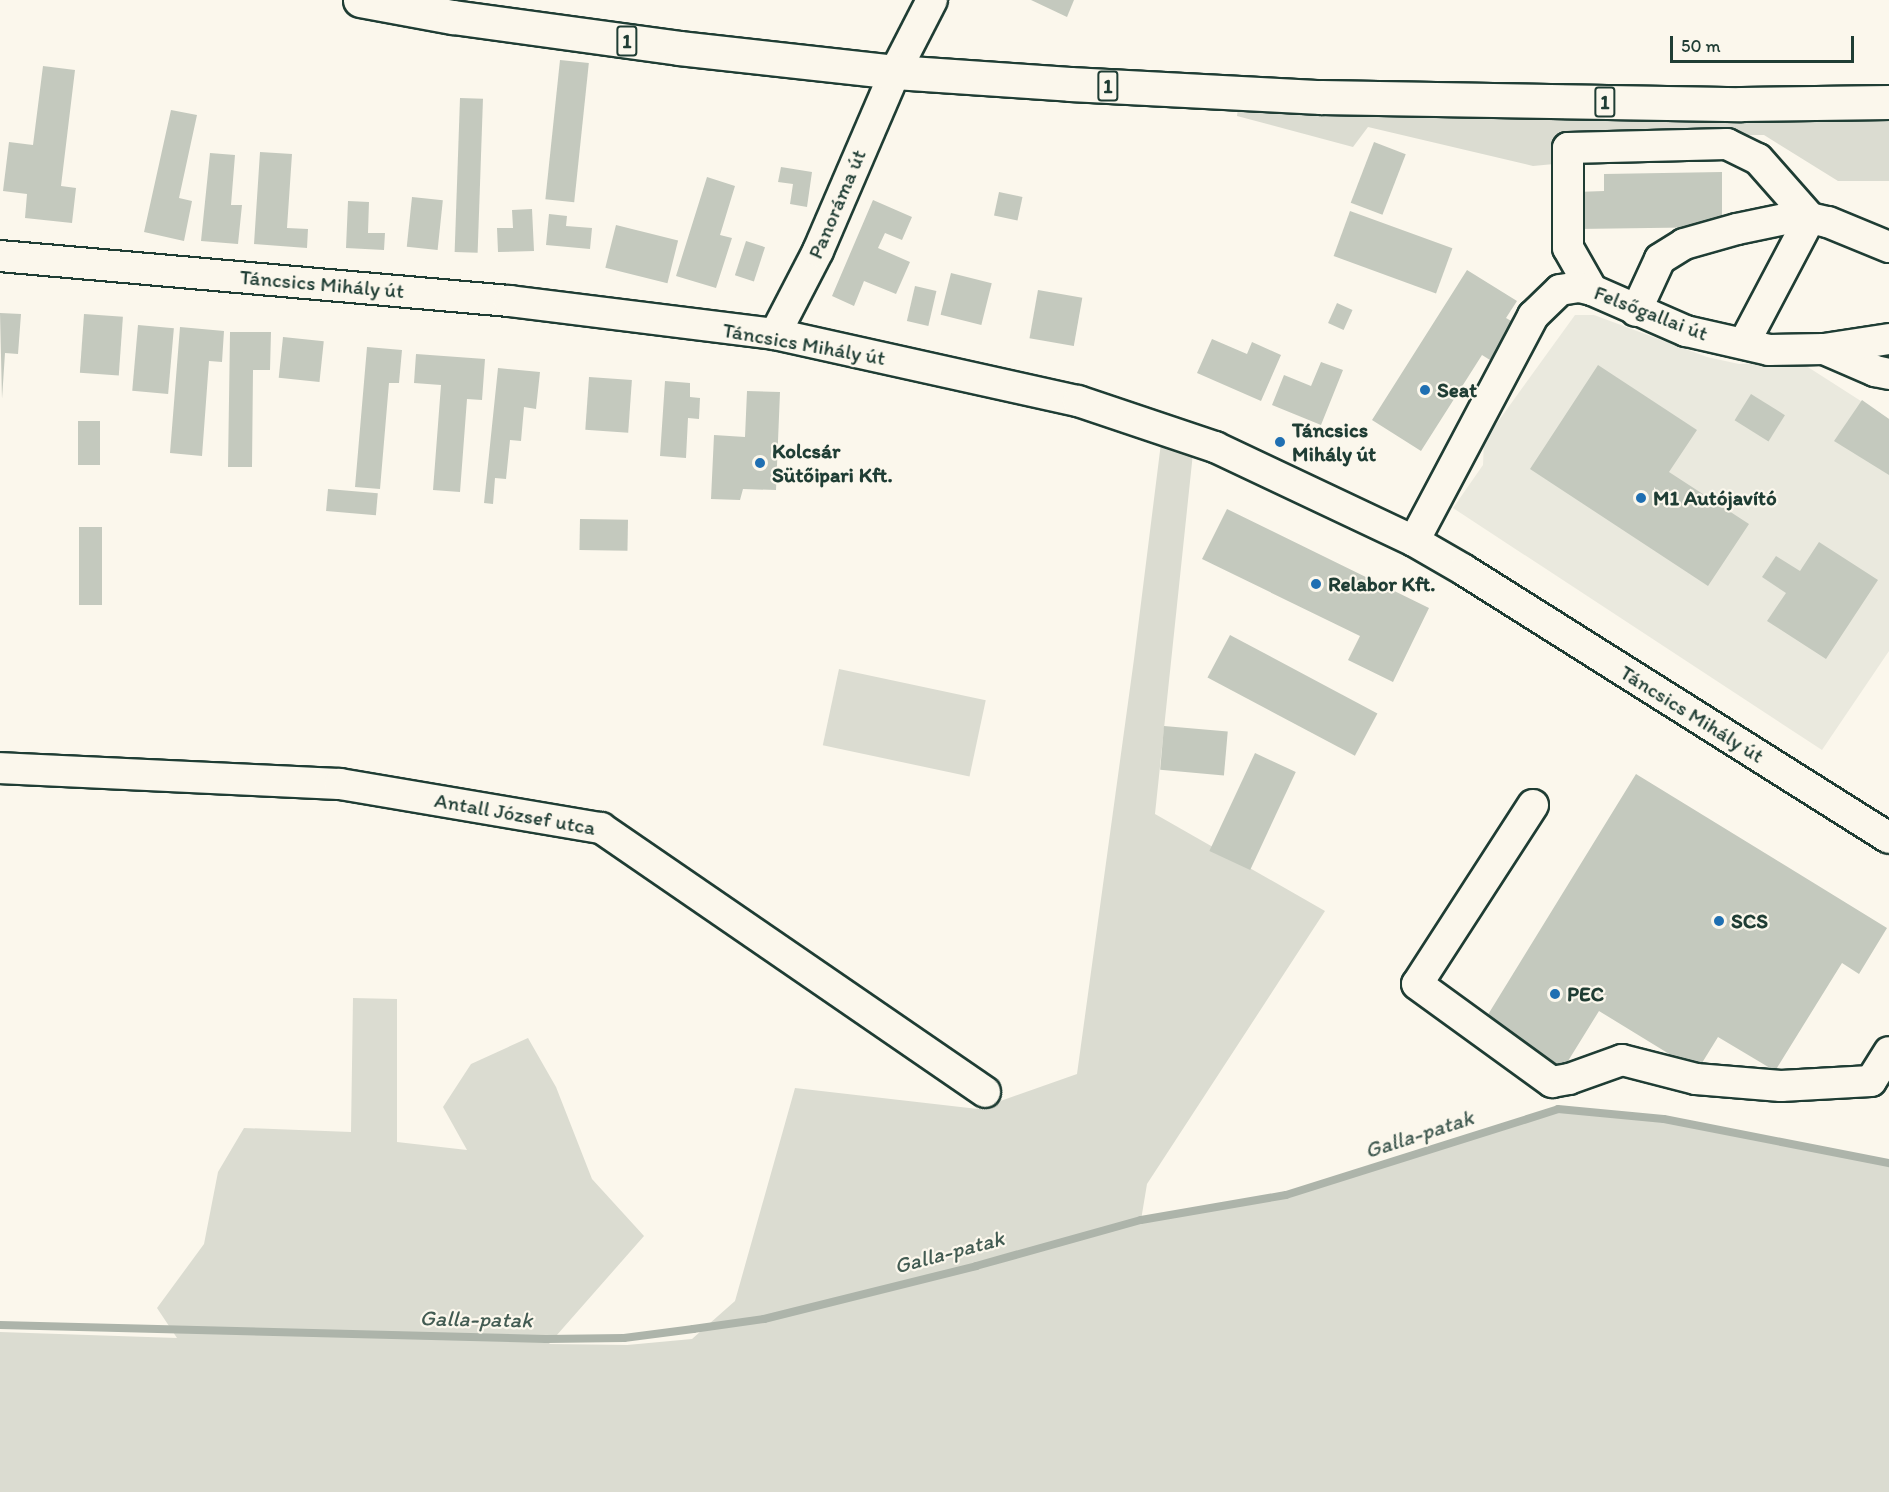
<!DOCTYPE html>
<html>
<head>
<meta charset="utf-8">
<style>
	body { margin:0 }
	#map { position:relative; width:1889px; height:1492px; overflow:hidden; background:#fbf7ec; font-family:Itim,sans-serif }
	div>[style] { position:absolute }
	.built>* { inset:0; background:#eae9de }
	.green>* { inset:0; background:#dbdcd1; transform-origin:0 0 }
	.stream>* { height:8px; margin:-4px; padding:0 4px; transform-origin:4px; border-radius:4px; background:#adb4aa }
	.building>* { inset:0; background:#c4c9be; transform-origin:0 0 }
	.roads { filter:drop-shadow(2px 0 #1f3d34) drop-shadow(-2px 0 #1f3d34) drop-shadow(0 2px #1f3d34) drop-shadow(0 -2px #1f3d34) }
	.minor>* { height:30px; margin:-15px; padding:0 15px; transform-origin:15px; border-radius:15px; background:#fbf7ec }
	.major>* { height:33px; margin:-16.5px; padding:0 16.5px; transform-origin:16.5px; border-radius:16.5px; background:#fbf7ec }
	.dots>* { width:16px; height:16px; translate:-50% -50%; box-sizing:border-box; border:3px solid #fbf7ec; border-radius:50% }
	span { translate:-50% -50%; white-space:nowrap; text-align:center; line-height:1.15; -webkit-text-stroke:4.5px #fbf7ec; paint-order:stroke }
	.shield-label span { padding:2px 4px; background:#fbf7ec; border:2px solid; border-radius:4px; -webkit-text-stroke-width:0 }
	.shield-label { font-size:20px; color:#1f3d34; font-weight:700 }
	.street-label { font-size:21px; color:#1f3d34 }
	.poi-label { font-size:21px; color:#1f3d34; font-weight:700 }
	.left { translate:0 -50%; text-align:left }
	.water-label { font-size:22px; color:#425b52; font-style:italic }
	.scale { position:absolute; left:1670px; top:36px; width:184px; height:27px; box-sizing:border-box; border:3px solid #1f3d34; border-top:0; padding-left:8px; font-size:18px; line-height:21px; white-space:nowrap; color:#1f3d34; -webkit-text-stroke:4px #fbf7ec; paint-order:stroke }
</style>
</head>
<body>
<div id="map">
	<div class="built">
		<i style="clip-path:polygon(1575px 315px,1594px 315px,1707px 357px,1739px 364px,1800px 362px,1889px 419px,1889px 651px,1822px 750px,1453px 508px,1483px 465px,1484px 441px)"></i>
	</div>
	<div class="green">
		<i style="clip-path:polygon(1239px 99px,1889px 115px,1889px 181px,1838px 181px,1764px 135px,1558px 136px,1554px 164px,1533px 166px,1368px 127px,1353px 147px,1237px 116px)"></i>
		<i style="clip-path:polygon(1161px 443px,1193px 453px,1155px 814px,1325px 911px,1147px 1184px,1141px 1220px,1286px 1195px,1558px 1109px,1664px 1119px,1889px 1163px,1889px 1492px,0 1492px,0 1332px,177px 1338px,157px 1308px,204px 1244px,218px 1172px,244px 1128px,351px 1132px,353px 998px,397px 999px,397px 1142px,467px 1150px,443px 1107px,471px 1064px,528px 1038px,556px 1087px,592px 1179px,644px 1236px,549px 1344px,627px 1345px,692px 1339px,735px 1301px,795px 1088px,978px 1109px,1077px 1074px,1134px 659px)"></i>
		<i style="left:839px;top:669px;width:150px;height:78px;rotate:12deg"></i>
	</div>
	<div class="stream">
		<i style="left:0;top:1325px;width:546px;rotate:1.47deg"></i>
		<i style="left:546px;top:1339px;width:78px;rotate:-0.7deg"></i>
		<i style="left:624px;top:1338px;width:70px;rotate:-7.4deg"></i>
		<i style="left:693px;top:1329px;width:72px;rotate:-8deg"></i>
		<i style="left:764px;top:1319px;width:219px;rotate:-14deg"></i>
		<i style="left:976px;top:1266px;width:171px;rotate:-15.6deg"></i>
		<i style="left:1141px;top:1220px;width:147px;rotate:-9.8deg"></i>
		<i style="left:1286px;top:1195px;width:285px;rotate:-17.5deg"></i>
		<i style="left:1558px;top:1109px;width:106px;rotate:5.4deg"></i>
		<i style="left:1664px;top:1119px;width:229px;rotate:11.1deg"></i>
	</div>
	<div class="building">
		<i style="clip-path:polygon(1031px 0,1074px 0,1067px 17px)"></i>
		<i style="left:560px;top:60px;width:29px;height:140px;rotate:6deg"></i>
		<i style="clip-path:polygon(43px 66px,75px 70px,61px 186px,76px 188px,72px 223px,25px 218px,27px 194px,3px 191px,9px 142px,33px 145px)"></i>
		<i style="left:460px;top:98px;width:23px;height:154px;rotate:2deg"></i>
		<i style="clip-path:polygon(171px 110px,197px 115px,179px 198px,192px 201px,184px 241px,144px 232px)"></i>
		<i style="left:1374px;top:142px;width:34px;height:65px;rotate:21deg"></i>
		<i style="clip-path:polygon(260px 152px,292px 154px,287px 228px,308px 229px,307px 248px,254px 244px)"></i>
		<i style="clip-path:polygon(210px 153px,235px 155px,231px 205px,242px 205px,238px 244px,201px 241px)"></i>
		<i style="clip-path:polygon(781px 167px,812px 172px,807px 207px,790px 204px,793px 184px,778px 182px)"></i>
		<i style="clip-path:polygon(1722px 172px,1722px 227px,1577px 229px,1576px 192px,1604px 191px,1604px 174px)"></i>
		<i style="clip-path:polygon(707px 177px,735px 186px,720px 235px,732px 238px,716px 288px,676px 276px)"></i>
		<i style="left:999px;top:192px;width:24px;height:24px;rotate:12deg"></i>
		<i style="left:412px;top:197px;width:31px;height:50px;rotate:6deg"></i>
		<i style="clip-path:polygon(873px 200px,912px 217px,902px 240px,885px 233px,878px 248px,910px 262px,896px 294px,864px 281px,854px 306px,832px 296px)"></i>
		<i style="clip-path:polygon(348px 201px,369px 202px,368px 233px,385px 233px,384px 250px,346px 248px)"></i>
		<i style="clip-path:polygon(532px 209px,534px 251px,498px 252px,497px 228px,513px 228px,512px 210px)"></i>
		<i style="left:1350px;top:211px;width:109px;height:48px;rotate:20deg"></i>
		<i style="clip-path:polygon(549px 214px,567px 216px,566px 226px,592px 228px,590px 249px,546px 245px)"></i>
		<i style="left:616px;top:225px;width:64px;height:44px;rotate:14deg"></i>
		<i style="left:746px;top:241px;width:20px;height:36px;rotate:18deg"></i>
		<i style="clip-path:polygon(1467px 270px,1517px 301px,1506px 318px,1513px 322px,1490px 360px,1482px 355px,1421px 451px,1372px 420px)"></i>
		<i style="left:951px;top:273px;width:42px;height:43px;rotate:14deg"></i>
		<i style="left:915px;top:286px;width:22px;height:36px;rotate:13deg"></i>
		<i style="left:1038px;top:290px;width:45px;height:49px;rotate:10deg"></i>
		<i style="left:1337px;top:303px;width:17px;height:22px;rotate:24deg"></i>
		<i style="clip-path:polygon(0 313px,21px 314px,18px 354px,5px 353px,2px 399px)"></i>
		<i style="left:84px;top:314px;width:39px;height:59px;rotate:4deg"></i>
		<i style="left:138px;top:325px;width:36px;height:66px;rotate:5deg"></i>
		<i style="clip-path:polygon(180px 327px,224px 331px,222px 362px,209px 361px,202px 456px,170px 453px)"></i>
		<i style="clip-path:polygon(230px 332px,271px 332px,270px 370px,253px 370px,252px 467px,228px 467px)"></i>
		<i style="left:283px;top:337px;width:41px;height:41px;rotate:6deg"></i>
		<i style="clip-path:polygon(1212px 339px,1247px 354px,1252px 342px,1281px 355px,1261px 401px,1197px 373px)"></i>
		<i style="clip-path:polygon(367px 347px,402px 350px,399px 383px,389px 383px,380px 489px,355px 487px)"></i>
		<i style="clip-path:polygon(416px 354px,485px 359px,482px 400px,467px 399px,460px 492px,433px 490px,441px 385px,414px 383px)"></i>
		<i style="clip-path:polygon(1321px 362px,1343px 370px,1321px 425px,1272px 405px,1284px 375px,1311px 386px)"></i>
		<i style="clip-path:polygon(1598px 365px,1697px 430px,1669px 472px,1749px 524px,1708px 586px,1530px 469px)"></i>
		<i style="clip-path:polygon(498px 368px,540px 372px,536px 409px,524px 407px,521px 441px,510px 440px,506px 479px,495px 478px,493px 504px,484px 503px)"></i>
		<i style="left:589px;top:377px;width:43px;height:53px;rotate:4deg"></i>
		<i style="clip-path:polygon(665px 381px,690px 383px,690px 397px,700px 398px,699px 419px,688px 418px,686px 458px,660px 456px)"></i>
		<i style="clip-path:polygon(747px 391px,780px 392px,776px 490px,743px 489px,740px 500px,711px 499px,714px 435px,745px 437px)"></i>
		<i style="left:1751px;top:394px;width:40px;height:31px;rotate:32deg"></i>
		<i style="clip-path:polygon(1862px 400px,1889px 419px,1889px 475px,1834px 441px)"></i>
		<i style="left:78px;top:421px;width:22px;height:44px"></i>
		<i style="left:328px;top:489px;width:50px;height:22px;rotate:5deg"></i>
		<i style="clip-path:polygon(1227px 509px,1429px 608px,1393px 682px,1348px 660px,1360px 636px,1202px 559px)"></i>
		<i style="left:580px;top:519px;width:48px;height:31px;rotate:1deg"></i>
		<i style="left:79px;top:527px;width:23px;height:78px"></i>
		<i style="clip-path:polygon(1819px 542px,1878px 580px,1826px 659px,1767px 621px,1786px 593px,1762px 577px,1776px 556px,1800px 571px)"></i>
		<i style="left:1230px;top:635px;width:167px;height:48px;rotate:28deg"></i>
		<i style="left:1164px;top:726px;width:64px;height:44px;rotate:5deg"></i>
		<i style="left:1255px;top:753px;width:45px;height:108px;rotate:25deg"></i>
		<i style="clip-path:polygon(1636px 774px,1887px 928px,1859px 974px,1842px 963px,1775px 1071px,1718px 1037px,1697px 1071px,1599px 1011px,1560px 1074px,1481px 1026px)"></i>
	</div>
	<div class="roads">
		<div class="minor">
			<i style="left:0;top:256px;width:511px;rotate:5.05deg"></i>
			<i style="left:509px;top:301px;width:268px;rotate:7.1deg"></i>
			<i style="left:775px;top:334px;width:310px;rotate:12.5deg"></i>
			<i style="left:1078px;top:401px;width:145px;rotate:18.6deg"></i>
			<i style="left:1215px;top:447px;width:220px;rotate:25.3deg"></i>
			<i style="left:1414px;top:541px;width:58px;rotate:30.1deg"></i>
			<i style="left:1464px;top:570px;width:502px;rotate:32.24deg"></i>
			<i style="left:1592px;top:290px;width:48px;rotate:-119.7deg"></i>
			<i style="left:1568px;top:248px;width:100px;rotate:-90deg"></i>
			<i style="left:1568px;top:148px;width:159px;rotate:-1.4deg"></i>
			<i style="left:1727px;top:144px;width:34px;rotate:26deg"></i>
			<i style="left:1758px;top:159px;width:79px;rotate:48.6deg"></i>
			<i style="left:1810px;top:218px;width:141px;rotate:117.8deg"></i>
			<i style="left:1636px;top:311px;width:57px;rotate:-65.2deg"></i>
			<i style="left:1660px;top:259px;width:28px;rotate:-32deg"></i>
			<i style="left:1684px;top:244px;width:55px;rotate:-15.8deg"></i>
			<i style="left:1737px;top:229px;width:49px;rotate:-11.8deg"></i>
			<i style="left:1785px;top:219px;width:25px;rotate:-2deg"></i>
			<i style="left:1810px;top:218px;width:18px;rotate:13deg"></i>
			<i style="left:1828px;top:222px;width:66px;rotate:22.3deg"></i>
			<i style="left:775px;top:334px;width:93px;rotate:-62.6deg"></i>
			<i style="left:818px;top:251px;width:195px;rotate:-66.7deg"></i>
			<i style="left:895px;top:72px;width:81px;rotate:-62.8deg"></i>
			<i style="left:1824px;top:349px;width:56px;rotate:23.3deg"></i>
			<i style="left:1875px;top:371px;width:14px;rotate:12deg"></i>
			<i style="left:1414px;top:541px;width:255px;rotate:-62.1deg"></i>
			<i style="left:1533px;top:316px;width:37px;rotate:-44deg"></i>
			<i style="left:1560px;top:290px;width:19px;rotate:-9deg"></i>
			<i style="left:1579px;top:287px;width:13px;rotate:13deg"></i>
			<i style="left:1592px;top:290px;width:103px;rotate:23.6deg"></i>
			<i style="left:1686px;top:331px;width:85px;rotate:12.9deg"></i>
			<i style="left:1769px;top:350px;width:55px;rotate:-1deg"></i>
			<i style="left:1824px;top:349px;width:66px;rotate:-8.7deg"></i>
			<i style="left:0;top:768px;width:340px;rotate:2.7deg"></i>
			<i style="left:340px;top:784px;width:265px;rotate:9.6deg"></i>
			<i style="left:601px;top:828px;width:466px;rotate:34.5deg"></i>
			<i style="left:1533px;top:805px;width:213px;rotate:122.9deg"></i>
			<i style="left:1417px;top:984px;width:167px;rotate:36deg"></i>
			<i style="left:1552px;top:1082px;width:17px;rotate:-10deg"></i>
			<i style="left:1569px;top:1079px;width:56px;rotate:-19.7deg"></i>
			<i style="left:1622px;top:1060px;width:76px;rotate:14.4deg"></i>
			<i style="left:1696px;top:1079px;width:85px;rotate:4.7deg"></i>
			<i style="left:1781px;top:1086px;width:90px;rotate:-3.2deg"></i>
			<i style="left:1871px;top:1081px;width:34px;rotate:-58deg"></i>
		</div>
		<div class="major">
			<i style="left:360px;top:0;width:95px;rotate:10.4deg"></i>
			<i style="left:453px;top:17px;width:228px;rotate:7.8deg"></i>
			<i style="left:679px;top:48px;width:217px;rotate:6.3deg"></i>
			<i style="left:895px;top:72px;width:175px;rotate:3.9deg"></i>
			<i style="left:1070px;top:84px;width:251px;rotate:3deg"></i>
			<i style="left:1321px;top:97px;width:420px;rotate:1deg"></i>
			<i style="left:1741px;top:104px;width:148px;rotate:-0.8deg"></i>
		</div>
	</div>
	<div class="dots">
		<i style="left:1425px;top:390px;background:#1f6fb2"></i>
		<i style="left:1280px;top:442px;background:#1f6fb2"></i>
		<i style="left:760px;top:463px;background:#1f6fb2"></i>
		<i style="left:1641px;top:498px;background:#1f6fb2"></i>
		<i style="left:1316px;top:584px;background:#1f6fb2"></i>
		<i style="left:1719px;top:921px;background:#1f6fb2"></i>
		<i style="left:1555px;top:994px;background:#1f6fb2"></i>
	</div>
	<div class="shield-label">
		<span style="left:627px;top:41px">1</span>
		<span style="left:1108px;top:86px">1</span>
		<span style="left:1605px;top:102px">1</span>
	</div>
	<div class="street-label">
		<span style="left:837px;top:204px;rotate:-67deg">Panoráma út</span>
		<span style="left:322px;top:284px;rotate:5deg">Táncsics Mihály út</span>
		<span style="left:1651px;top:313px;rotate:21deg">Felsőgallai út</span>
		<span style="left:804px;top:344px;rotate:10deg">Táncsics Mihály út</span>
		<span style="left:1692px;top:714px;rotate:32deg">Táncsics Mihály út</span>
		<span style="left:515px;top:814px;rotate:10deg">Antall József utca</span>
	</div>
	<div class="poi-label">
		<span class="left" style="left:1437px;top:390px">Seat</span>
		<span class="left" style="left:1292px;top:442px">Táncsics<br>Mihály út</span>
		<span class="left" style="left:772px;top:463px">Kolcsár<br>Sütőipari Kft.</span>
		<span class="left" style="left:1653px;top:498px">M1 Autójavító</span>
		<span class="left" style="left:1328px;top:584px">Relabor Kft.</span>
		<span class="left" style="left:1731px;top:921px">SCS</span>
		<span class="left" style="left:1567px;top:994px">PEC</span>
	</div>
	<div class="water-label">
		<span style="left:1419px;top:1134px;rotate:-18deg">Galla-patak</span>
		<span style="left:949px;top:1252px;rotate:-15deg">Galla-patak</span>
		<span style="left:476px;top:1319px;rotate:1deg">Galla-patak</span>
	</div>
	<div class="scale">50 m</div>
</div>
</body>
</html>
